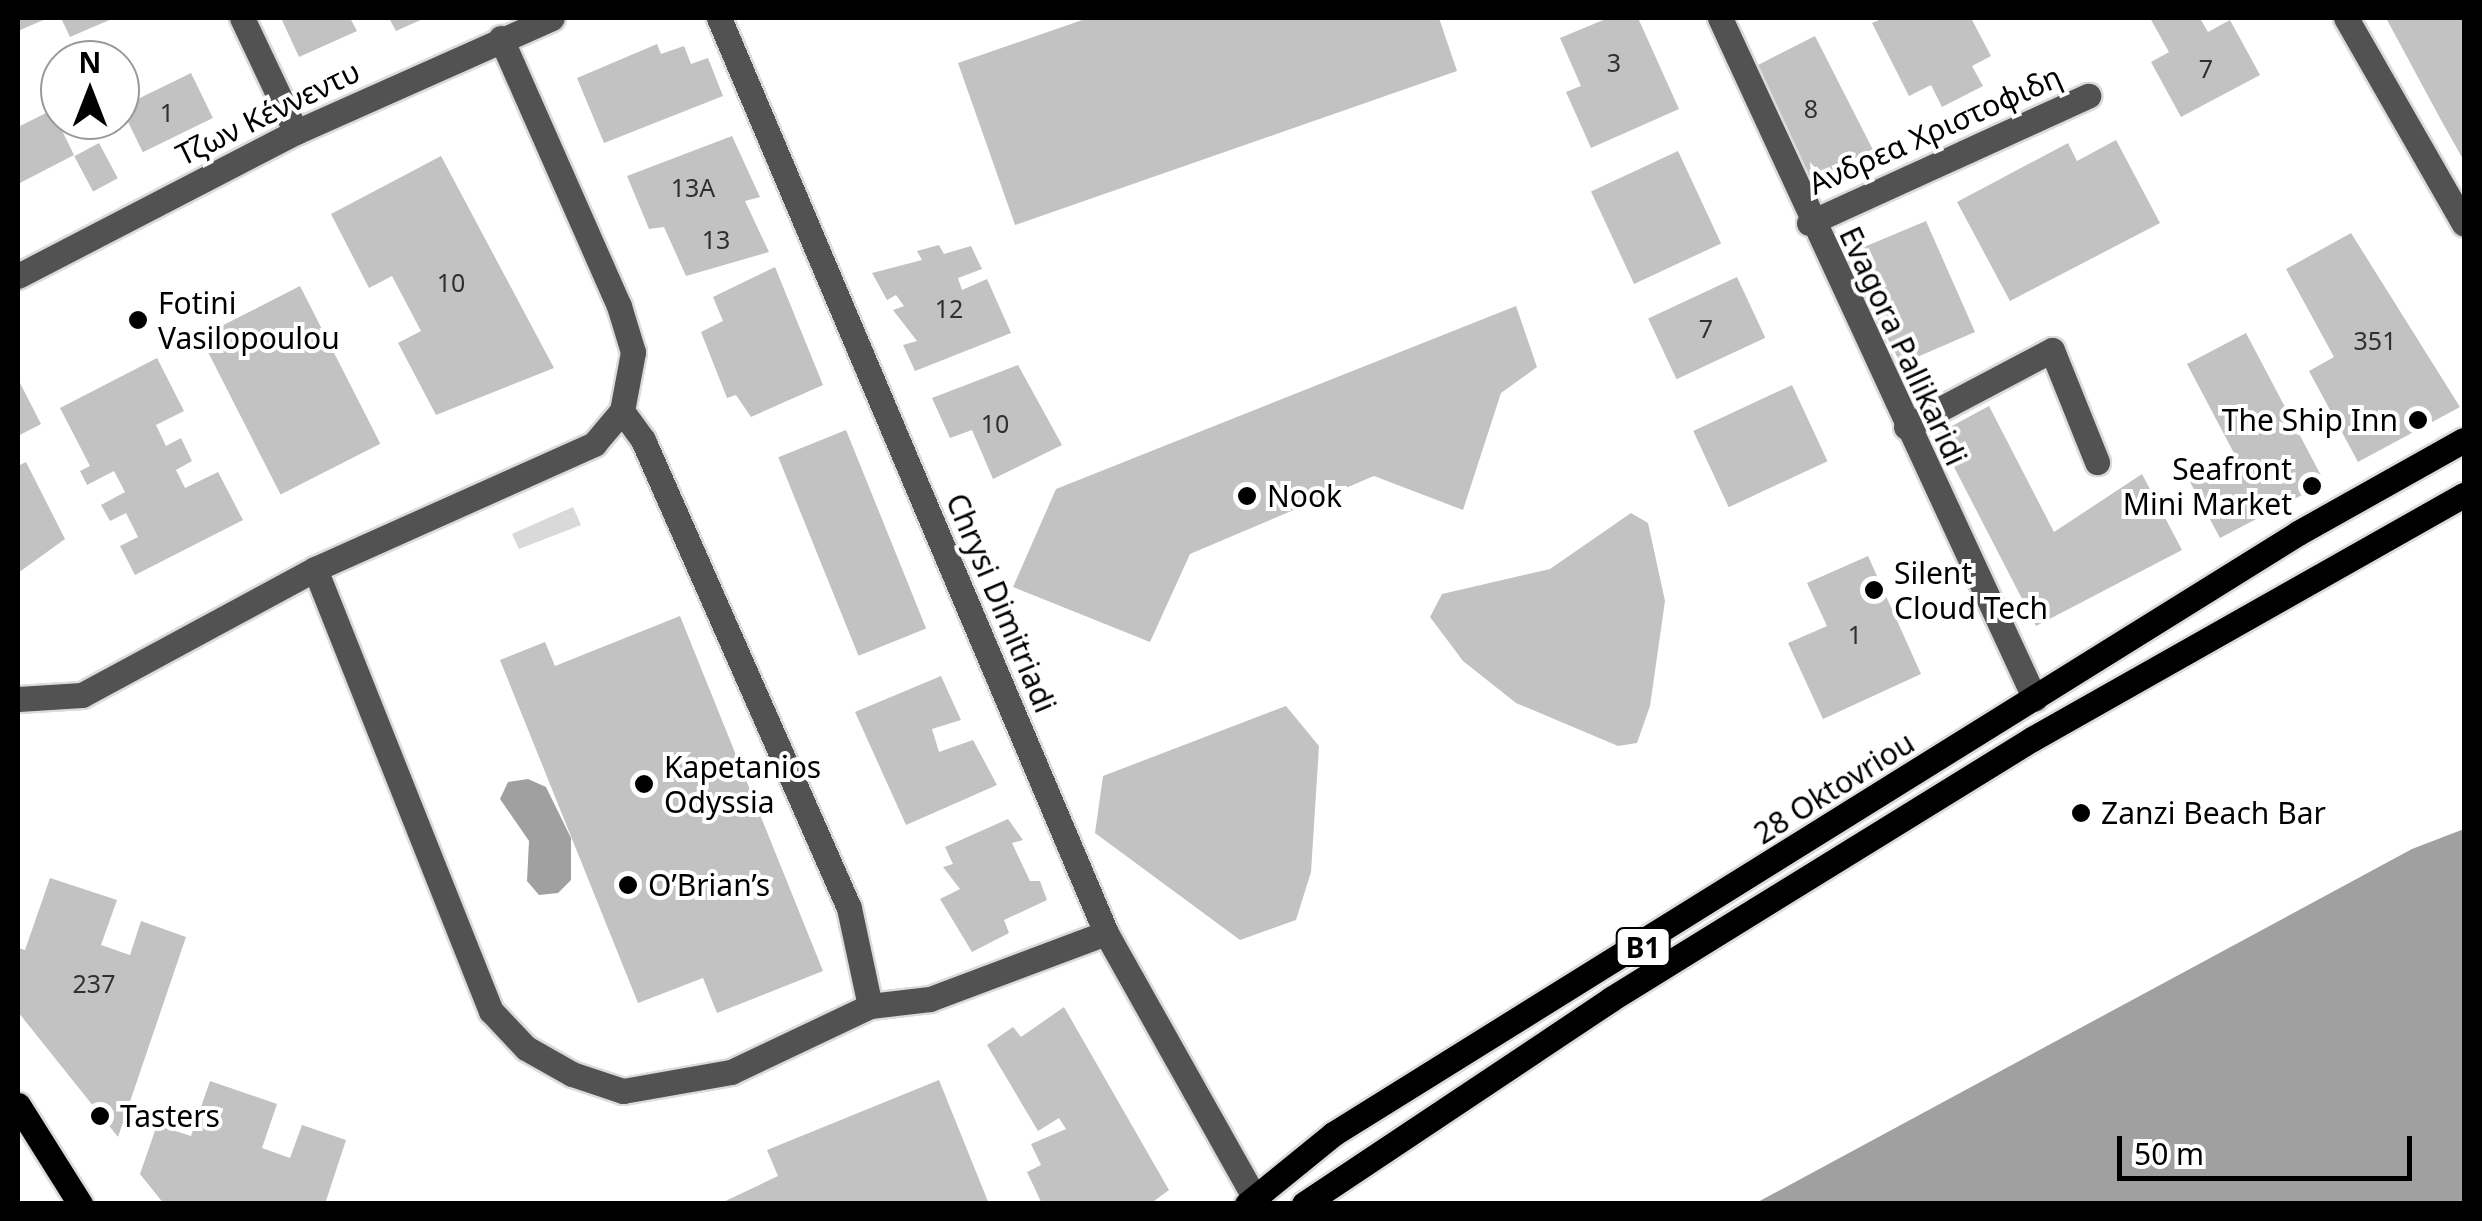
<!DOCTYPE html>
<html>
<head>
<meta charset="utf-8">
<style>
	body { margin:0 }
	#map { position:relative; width:2482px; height:1221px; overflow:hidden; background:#fff; font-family:"Noto Sans",sans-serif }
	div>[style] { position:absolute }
	.green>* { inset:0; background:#d9d9d9 }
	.water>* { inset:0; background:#a0a0a0 }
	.building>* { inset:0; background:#c2c2c2; transform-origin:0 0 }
	.roads { filter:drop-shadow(2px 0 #dbdbdb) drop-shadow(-2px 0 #dbdbdb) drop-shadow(0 2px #dbdbdb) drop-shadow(0 -2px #dbdbdb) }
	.minor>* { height:25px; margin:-12.5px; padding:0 12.5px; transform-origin:12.5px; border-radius:12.5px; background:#525252 }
	.major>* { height:25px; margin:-12.5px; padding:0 12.5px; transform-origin:12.5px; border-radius:12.5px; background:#000 }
	.dots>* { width:28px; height:28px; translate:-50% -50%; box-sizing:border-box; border:5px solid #fff; border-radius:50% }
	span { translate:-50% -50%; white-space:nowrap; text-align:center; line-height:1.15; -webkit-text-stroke:8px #fff; paint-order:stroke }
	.number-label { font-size:25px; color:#303030 }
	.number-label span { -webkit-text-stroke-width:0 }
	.shield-label span { padding:2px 8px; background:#fff; border:2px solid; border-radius:8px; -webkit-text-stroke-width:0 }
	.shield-label { font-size:28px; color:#000; font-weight:700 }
	.street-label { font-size:30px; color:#000 }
	.poi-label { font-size:30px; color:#000 }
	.left { translate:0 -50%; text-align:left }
	.right { translate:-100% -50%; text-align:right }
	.frame { position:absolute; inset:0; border:20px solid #000; pointer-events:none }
	.north { position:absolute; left:40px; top:40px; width:100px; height:100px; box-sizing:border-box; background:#fff; border:2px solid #999; border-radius:50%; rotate:0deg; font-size:28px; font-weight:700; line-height:40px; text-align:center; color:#000 }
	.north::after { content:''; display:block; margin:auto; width:35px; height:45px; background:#000; clip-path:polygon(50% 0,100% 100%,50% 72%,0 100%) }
	.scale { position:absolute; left:2117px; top:1136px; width:295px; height:45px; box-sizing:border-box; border:5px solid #000; border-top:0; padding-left:12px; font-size:30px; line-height:35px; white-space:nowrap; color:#000; -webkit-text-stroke:8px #fff; paint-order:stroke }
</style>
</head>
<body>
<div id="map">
	<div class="green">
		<i style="clip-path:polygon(573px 507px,581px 525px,519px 549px,512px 534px)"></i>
	</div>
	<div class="water">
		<i style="clip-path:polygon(528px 779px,546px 787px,571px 838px,571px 880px,558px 893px,539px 895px,527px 881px,529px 841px,500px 799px,508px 782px)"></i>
		<i style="clip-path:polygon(2464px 829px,2464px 1203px,1756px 1203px,2412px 849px)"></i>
	</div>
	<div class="building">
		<i style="clip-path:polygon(18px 18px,48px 18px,18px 31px)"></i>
		<i style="clip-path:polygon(61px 18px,114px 18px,70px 37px)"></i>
		<i style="clip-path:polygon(281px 18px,350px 18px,357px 31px,299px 57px)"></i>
		<i style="clip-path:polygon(389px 18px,425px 18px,396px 31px)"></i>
		<i style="clip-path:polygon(1088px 18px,1439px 18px,1457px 71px,1015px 225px,958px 63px)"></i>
		<i style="clip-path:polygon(1608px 18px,1638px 18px,1679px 109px,1591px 148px,1566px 92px,1581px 86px,1560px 38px)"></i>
		<i style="clip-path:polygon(1884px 18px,1971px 18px,1991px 56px,1972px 66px,1983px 86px,1942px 107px,1931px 85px,1909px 96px,1872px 23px)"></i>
		<i style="clip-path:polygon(2150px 18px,2200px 18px,2208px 32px,2230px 20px,2260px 75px,2181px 117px,2151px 62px,2169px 52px)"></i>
		<i style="clip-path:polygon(2386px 18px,2464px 18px,2464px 161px,2441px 120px)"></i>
		<i style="left:1815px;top:36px;width:127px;height:71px;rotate:63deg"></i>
		<i style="clip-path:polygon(657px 44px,661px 54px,684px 46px,691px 64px,708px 58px,723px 96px,604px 143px,577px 78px)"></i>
		<i style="left:191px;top:73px;width:50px;height:78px;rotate:64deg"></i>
		<i style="clip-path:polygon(52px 110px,74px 155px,18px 184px,18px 127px)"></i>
		<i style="clip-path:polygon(732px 136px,760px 197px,745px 201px,769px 252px,686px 276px,664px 227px,649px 229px,627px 176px)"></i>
		<i style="clip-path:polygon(2116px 140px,2160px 223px,2010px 301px,1957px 202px,2068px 143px,2077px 161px)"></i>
		<i style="left:99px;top:143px;width:40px;height:28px;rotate:62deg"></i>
		<i style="left:1678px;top:151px;width:102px;height:96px;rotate:65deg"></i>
		<i style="clip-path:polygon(441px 156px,554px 368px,436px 415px,398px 343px,421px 331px,392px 276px,369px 288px,331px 214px)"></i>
		<i style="clip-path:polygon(1926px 221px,1975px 332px,1901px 364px,1849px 265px,1868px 257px,1864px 247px)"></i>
		<i style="clip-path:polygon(2351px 233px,2460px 407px,2358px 462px,2309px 371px,2334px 357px,2286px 269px)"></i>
		<i style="clip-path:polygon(939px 245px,944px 254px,971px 246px,982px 269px,958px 278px,962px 290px,987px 279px,1011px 333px,915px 371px,903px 345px,917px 341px,893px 310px,904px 306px,896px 295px,887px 300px,872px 273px,922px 260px,917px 251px)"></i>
		<i style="clip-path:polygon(775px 267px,823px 385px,751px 417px,736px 395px,727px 398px,701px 332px,723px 321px,713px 297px)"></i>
		<i style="left:1737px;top:277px;width:67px;height:98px;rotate:65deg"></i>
		<i style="left:300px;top:286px;width:177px;height:112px;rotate:63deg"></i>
		<i style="clip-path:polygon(1516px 306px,1537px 367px,1501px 393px,1463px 510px,1374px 476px,1190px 554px,1150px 642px,1013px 587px,1056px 489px)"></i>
		<i style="clip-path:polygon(2246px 333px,2325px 483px,2220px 538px,2190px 482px,2236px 457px,2187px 364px)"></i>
		<i style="clip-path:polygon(157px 358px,184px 411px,156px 425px,166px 446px,181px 438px,192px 461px,176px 470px,185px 488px,218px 472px,243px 520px,135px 575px,120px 546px,138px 537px,126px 513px,110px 521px,101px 505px,125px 492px,114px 471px,87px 485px,80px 471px,90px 466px,60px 408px)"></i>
		<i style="clip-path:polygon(1018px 365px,1062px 445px,993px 479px,972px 430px,950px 438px,932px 398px)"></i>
		<i style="clip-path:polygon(18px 379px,41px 424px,18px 436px)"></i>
		<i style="left:1792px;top:385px;width:84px;height:109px;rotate:65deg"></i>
		<i style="clip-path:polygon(1989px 406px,2054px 532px,2142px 474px,2182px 550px,2036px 626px,1937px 434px)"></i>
		<i style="left:846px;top:430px;width:214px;height:73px;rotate:68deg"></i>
		<i style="clip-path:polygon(26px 462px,65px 539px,18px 573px,18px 466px)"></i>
		<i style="clip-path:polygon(1631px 513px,1648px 523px,1665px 601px,1650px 706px,1637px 743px,1618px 746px,1516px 703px,1463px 661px,1430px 617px,1442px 594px,1550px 569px)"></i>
		<i style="clip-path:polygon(1868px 556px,1921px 674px,1823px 719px,1788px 643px,1827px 626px,1807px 583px)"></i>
		<i style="clip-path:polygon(680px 616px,823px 971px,717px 1013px,703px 978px,638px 1003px,500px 660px,545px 642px,555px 666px)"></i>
		<i style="clip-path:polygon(941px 676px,961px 720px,932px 729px,939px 752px,973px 740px,997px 785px,906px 825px,855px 712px)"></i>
		<i style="clip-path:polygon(1286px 706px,1319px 746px,1311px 872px,1296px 920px,1240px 940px,1095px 833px,1103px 776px)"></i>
		<i style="clip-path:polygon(1008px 819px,1023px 840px,1012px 843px,1030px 881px,1040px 881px,1047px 900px,1004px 920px,1009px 933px,972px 952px,940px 899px,960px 889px,943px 867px,953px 864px,945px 847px)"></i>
		<i style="clip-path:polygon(50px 878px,117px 900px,101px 945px,130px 955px,141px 921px,186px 937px,118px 1137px,18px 1012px,18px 948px,25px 950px)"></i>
		<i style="clip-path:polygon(1064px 1007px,1169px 1190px,1150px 1204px,1042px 1204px,1027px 1172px,1041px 1165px,1031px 1144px,1066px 1129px,1059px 1118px,1038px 1131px,987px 1045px,1013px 1027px,1021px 1037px)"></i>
		<i style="clip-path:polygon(939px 1080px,989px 1204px,719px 1204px,778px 1176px,767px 1150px)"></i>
		<i style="clip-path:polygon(210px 1081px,277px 1104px,262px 1148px,290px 1158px,302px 1125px,346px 1140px,325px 1204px,164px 1204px,140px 1174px,157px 1125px,191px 1136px)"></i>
	</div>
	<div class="roads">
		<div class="minor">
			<i style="left:242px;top:18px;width:126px;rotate:64.7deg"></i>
			<i style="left:719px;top:18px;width:993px;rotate:67.07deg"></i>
			<i style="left:1106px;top:933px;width:305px;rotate:60.7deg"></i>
			<i style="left:1720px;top:18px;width:750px;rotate:65.18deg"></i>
			<i style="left:2346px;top:18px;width:237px;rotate:60.2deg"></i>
			<i style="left:1809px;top:223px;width:307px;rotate:-24.5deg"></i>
			<i style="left:18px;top:276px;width:313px;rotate:-27.4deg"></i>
			<i style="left:296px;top:132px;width:280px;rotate:-24deg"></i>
			<i style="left:622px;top:411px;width:36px;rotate:54deg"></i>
			<i style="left:643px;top:440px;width:511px;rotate:66.24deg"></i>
			<i style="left:849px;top:908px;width:100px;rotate:77.9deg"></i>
			<i style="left:1906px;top:427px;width:165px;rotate:-27.8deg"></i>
			<i style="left:2052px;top:350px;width:121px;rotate:68.1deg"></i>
			<i style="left:315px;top:569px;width:476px;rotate:68.3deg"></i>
			<i style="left:491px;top:1011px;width:51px;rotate:46.6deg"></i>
			<i style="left:526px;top:1048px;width:53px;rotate:29.5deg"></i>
			<i style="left:572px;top:1074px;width:54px;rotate:18.4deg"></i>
			<i style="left:623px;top:1091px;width:110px;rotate:-10deg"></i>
			<i style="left:731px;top:1072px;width:154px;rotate:-25.4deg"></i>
			<i style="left:870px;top:1006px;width:60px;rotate:-6.7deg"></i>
			<i style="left:930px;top:999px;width:188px;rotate:-20.6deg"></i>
			<i style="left:18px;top:699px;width:64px;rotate:-3.6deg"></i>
			<i style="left:82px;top:695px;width:265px;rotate:-28.4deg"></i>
			<i style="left:315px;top:569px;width:306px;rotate:-24.1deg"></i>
			<i style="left:594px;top:444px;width:43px;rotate:-49.7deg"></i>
			<i style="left:622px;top:411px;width:60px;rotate:-79.4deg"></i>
			<i style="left:633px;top:352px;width:48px;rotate:-106.9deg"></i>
			<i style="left:619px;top:306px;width:293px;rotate:-113.8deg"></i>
		</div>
		<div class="major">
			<i style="left:18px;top:1105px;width:117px;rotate:57.9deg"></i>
			<i style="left:1247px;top:1204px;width:111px;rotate:-39.1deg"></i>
			<i style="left:1333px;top:1134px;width:1137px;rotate:-31.91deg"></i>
			<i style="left:2298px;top:533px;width:190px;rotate:-29.3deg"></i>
			<i style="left:1304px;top:1204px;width:369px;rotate:-33.7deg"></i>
			<i style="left:1611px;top:999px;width:495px;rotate:-31.7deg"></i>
			<i style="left:2032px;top:739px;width:496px;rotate:-29.5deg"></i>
		</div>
	</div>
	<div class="dots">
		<i style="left:138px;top:320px;background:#000"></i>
		<i style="left:2418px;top:420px;background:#000"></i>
		<i style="left:2312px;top:486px;background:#000"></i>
		<i style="left:1247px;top:496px;background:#000"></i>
		<i style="left:1874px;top:590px;background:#000"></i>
		<i style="left:644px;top:784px;background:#000"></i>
		<i style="left:2081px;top:813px;background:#000"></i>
		<i style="left:628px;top:885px;background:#000"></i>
		<i style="left:100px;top:1116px;background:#000"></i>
	</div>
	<div class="number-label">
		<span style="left:1614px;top:62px">3</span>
		<span style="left:2206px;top:68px">7</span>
		<span style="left:1811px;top:108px">8</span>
		<span style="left:167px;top:112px">1</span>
		<span style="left:693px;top:187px">13A</span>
		<span style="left:716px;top:239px">13</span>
		<span style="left:451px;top:282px">10</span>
		<span style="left:949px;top:308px">12</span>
		<span style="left:1706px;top:328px">7</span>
		<span style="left:2375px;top:340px">351</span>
		<span style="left:995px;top:423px">10</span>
		<span style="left:1855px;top:634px">1</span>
		<span style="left:94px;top:983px">237</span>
	</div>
	<div class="shield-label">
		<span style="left:1643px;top:947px">B1</span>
	</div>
	<div class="street-label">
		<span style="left:268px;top:113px;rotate:-26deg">Τζων Κέννεντυ</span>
		<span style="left:1935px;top:130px;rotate:-24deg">Ανδρεα Χριστοφιδη</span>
		<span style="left:1903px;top:346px;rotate:65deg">Evagora Pallikaridi</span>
		<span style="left:1001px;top:603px;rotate:67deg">Chrysi Dimitriadi</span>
		<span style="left:1834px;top:788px;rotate:-32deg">28 Oktovriou</span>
	</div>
	<div class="poi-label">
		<span class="left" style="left:158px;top:320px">Fotini<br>Vasilopoulou</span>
		<span class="right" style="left:2398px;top:420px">The Ship Inn</span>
		<span class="right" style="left:2292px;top:486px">Seafront<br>Mini Market</span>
		<span class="left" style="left:1267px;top:496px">Nook</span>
		<span class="left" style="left:1894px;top:590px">Silent<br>Cloud Tech</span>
		<span class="left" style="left:664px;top:784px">Kapetanios<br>Odyssia</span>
		<span class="left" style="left:2101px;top:813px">Zanzi Beach Bar</span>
		<span class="left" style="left:648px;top:885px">O’Brian’s</span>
		<span class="left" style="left:120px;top:1116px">Tasters</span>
	</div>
	<div class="frame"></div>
	<div class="north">N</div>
	<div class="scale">50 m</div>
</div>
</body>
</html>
